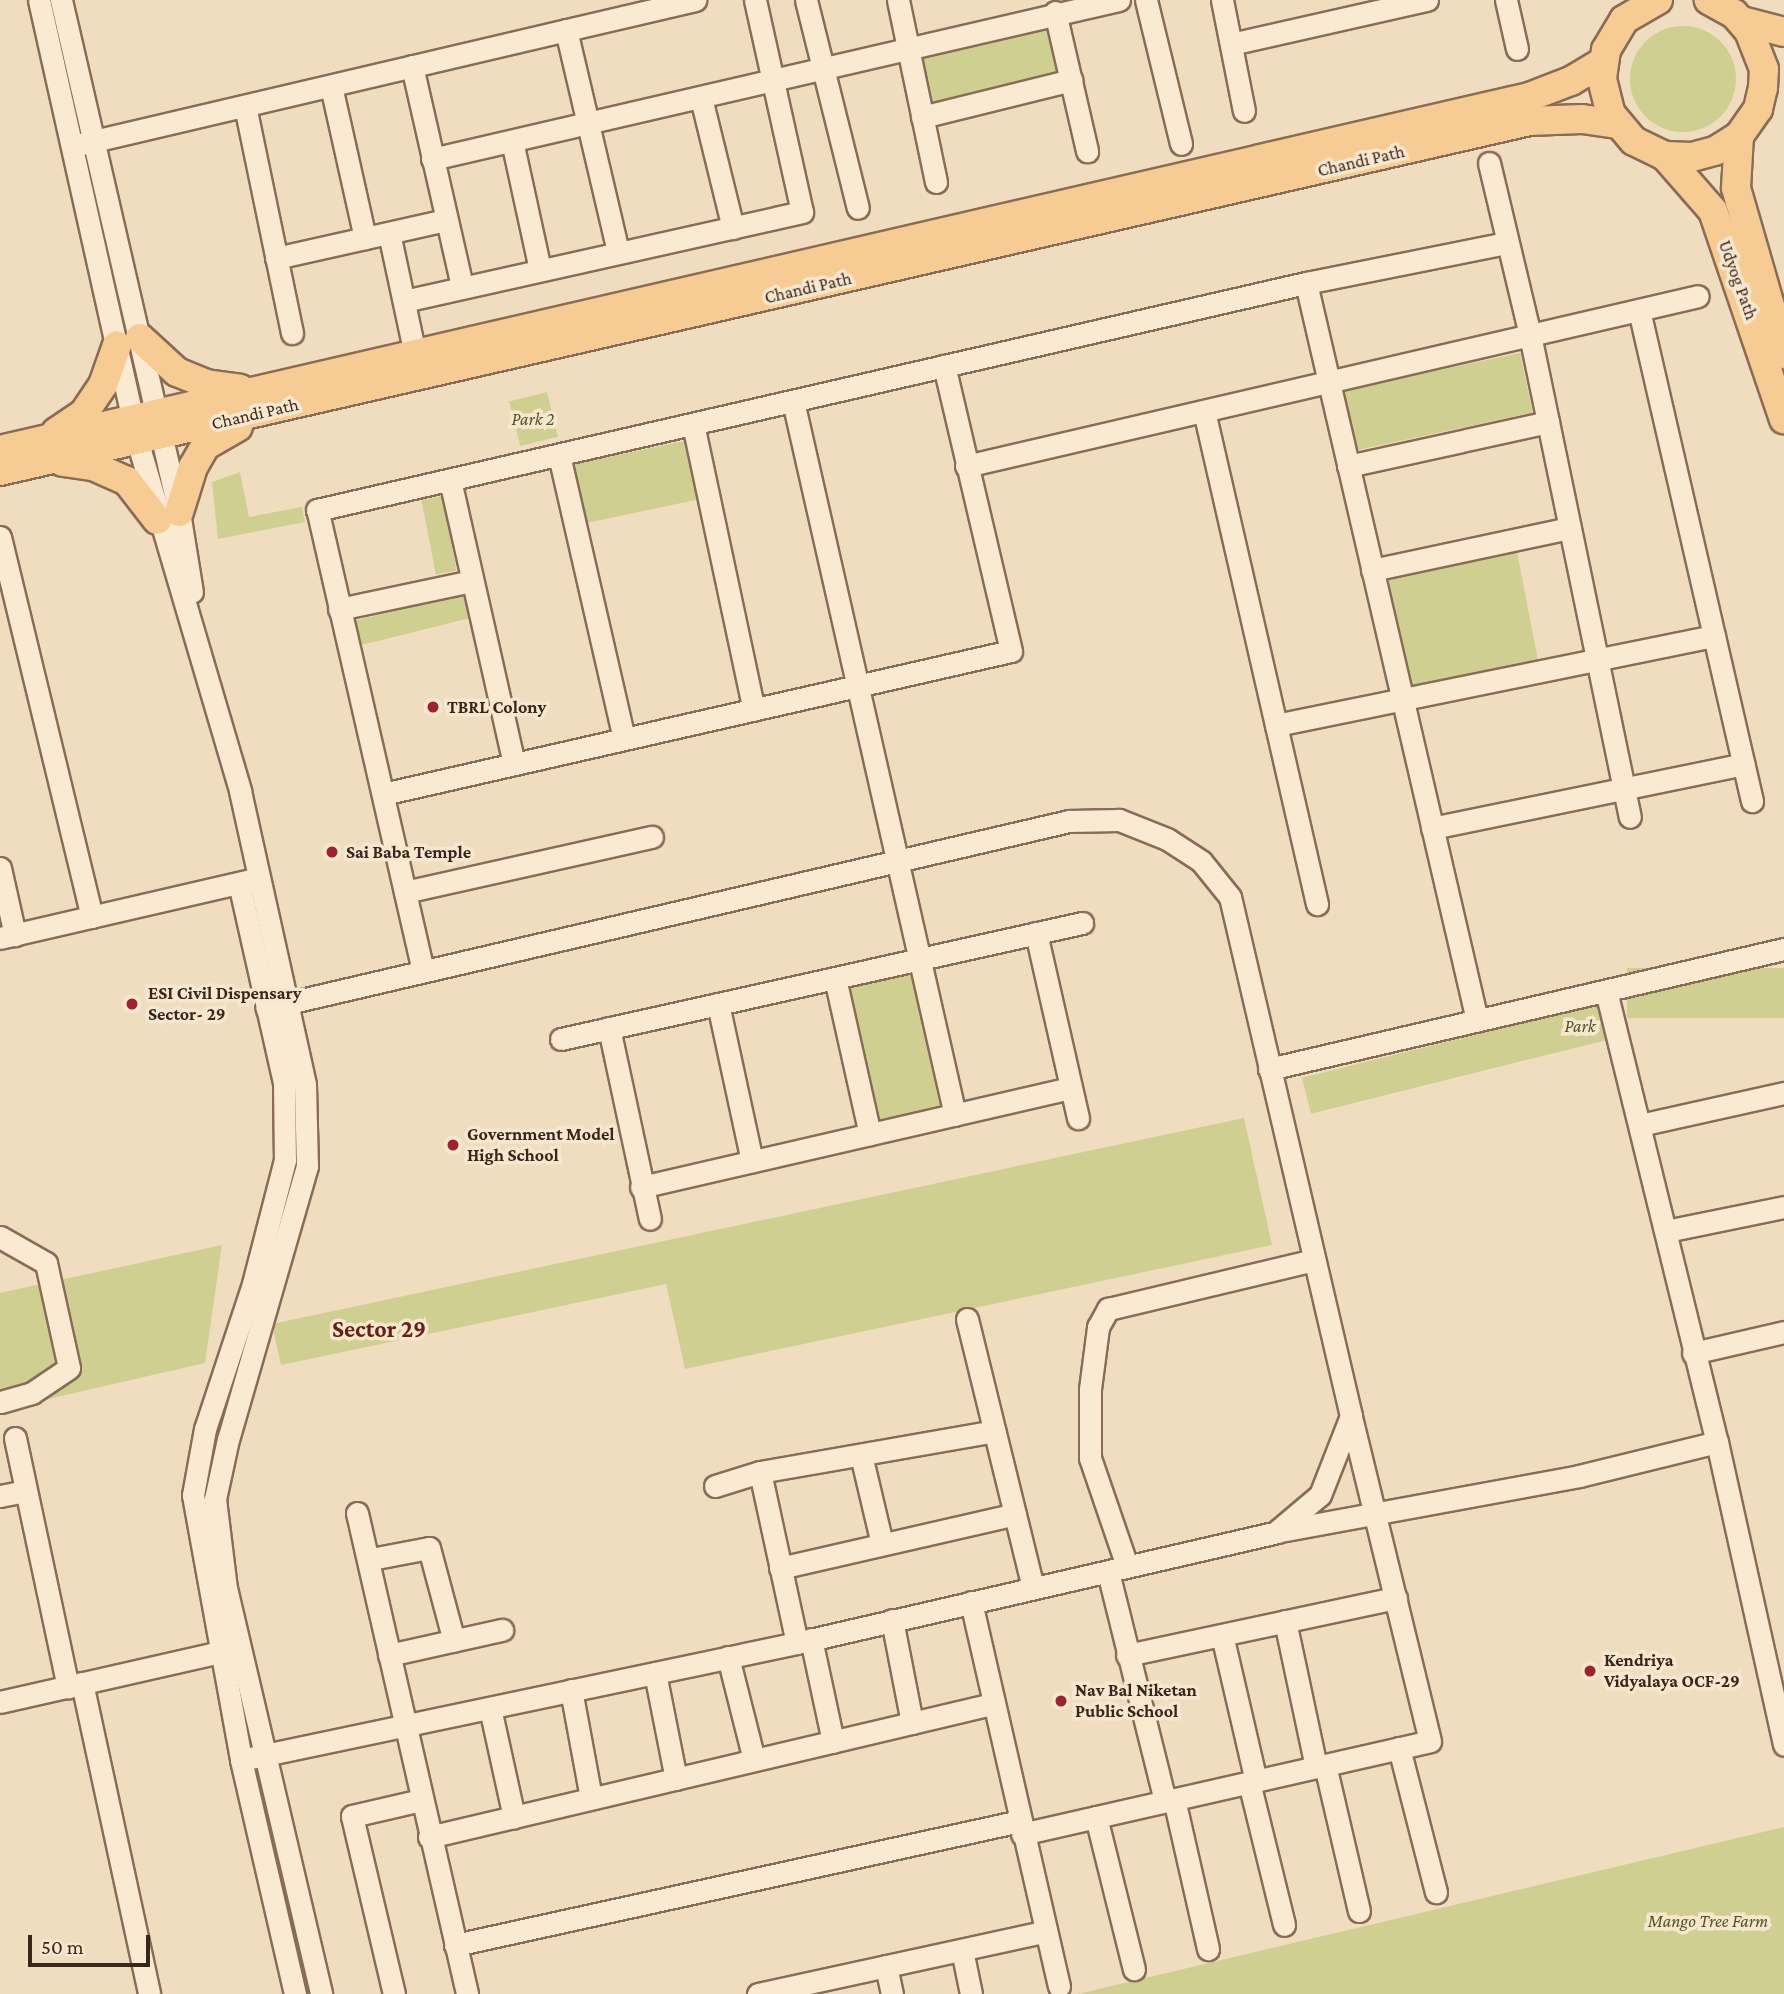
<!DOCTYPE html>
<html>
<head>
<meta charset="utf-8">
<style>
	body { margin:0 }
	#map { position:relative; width:1784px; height:1994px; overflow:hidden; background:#f0dcbf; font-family:"Crimson Pro",serif }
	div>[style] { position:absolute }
	.green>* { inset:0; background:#cfcf92; transform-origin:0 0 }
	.round { border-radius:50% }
	.roads { filter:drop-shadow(2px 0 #8a6c56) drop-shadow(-2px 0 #8a6c56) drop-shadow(0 2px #8a6c56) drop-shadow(0 -2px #8a6c56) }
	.minor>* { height:21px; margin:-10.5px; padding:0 10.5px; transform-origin:10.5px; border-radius:10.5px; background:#fbead2 }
	.major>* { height:28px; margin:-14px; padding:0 14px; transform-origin:14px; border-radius:14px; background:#f6cc94 }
	.dots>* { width:19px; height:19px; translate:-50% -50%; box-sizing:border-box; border:4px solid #f7e7cf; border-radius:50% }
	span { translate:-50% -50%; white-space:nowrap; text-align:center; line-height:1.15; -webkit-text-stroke:7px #f7e7cf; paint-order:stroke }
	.street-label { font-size:18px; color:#38261c }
	.park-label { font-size:18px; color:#4f5621; font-style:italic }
	.poi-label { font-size:18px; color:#38261c; font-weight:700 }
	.left { translate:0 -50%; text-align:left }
	.district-label { font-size:24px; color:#672018; font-weight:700 }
	.scale { position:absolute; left:28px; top:1935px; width:122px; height:32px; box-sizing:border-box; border:4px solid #38261c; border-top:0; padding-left:9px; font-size:21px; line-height:24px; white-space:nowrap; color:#38261c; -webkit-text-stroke:5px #f7e7cf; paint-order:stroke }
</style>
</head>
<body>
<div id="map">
	<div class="green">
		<i style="left:1048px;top:23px;width:51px;height:136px;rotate:77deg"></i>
		<i class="round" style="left:1630px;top:26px;width:106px;height:106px"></i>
		<i style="left:1520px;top:353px;width:61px;height:184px;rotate:78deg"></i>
		<i style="left:547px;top:392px;width:46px;height:39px;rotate:76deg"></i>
		<i style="left:684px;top:441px;width:60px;height:116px;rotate:78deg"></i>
		<i style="clip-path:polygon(240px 472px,249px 517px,302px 507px,305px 522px,218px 539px,212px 482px)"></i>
		<i style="left:442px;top:496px;width:76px;height:21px;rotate:79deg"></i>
		<i style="left:1517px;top:552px;width:112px;height:133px;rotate:79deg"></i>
		<i style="left:463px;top:594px;width:25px;height:113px;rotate:76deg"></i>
		<i style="left:910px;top:967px;width:144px;height:66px;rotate:78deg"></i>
		<i style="left:1784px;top:968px;width:50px;height:157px;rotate:90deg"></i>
		<i style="left:1598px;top:1004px;width:37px;height:305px;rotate:76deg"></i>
		<i style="clip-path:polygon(1244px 1118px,1272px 1245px,685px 1369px,666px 1284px,281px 1365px,272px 1324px)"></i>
		<i style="clip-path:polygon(222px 1245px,205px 1363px,0 1410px,0 1293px)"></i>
		<i style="clip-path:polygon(1784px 1827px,1784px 1994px,1078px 1994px)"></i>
	</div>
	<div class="roads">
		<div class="minor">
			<i style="left:39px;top:0;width:451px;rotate:77.4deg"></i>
			<i style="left:137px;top:440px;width:366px;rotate:73.6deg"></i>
			<i style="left:240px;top:791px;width:301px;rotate:77.5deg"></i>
			<i style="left:305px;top:1085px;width:81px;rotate:88.6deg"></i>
			<i style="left:307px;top:1166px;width:284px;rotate:106.1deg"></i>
			<i style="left:228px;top:1439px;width:61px;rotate:102.2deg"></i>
			<i style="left:215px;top:1499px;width:90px;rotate:83deg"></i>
			<i style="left:226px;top:1588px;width:417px;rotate:76.8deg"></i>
			<i style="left:61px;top:0;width:525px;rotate:77.02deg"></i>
			<i style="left:179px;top:512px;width:81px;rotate:80.8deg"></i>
			<i style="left:806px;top:0;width:214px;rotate:76deg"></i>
			<i style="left:898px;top:0;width:186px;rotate:78.2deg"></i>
			<i style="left:1146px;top:0;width:148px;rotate:76.3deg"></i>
			<i style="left:1222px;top:0;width:113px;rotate:78.8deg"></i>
			<i style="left:1506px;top:0;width:50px;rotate:77.3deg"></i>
			<i style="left:1055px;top:12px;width:143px;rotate:77deg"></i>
			<i style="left:566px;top:30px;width:228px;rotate:76.8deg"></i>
			<i style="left:1231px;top:44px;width:201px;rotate:-12.7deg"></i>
			<i style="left:412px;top:66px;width:226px;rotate:77.2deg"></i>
			<i style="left:331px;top:86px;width:156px;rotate:77.4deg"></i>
			<i style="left:701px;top:98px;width:134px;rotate:76.2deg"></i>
			<i style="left:245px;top:106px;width:232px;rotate:78.3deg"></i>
			<i style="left:922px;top:117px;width:154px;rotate:-13.9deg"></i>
			<i style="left:512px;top:141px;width:131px;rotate:77.7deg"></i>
			<i style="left:81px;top:144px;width:631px;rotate:-13.2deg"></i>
			<i style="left:432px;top:159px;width:705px;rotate:-13.03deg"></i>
			<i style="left:1489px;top:163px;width:177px;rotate:76.6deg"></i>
			<i style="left:1530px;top:335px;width:492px;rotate:78.3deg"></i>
			<i style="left:389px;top:233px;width:124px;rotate:77.9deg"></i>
			<i style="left:276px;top:258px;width:174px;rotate:-12.6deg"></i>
			<i style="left:1306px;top:283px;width:757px;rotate:76.94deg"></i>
			<i style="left:404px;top:301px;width:408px;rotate:-12.6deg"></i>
			<i style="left:802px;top:212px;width:217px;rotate:-102.5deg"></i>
			<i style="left:1639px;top:310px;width:504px;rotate:77.04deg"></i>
			<i style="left:793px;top:401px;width:732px;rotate:77.22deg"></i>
			<i style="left:1204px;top:411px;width:506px;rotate:77.09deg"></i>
			<i style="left:693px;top:424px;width:292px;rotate:78deg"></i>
			<i style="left:559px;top:455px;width:291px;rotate:77.1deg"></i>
			<i style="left:966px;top:466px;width:751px;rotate:-13.07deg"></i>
			<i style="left:1348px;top:466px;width:205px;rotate:-12.4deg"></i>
			<i style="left:450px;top:480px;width:291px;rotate:77.3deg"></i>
			<i style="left:0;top:537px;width:391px;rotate:76.4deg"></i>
			<i style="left:1372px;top:570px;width:202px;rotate:-12deg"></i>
			<i style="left:339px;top:609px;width:136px;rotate:-11.9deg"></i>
			<i style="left:1276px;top:725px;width:447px;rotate:-11.5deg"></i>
			<i style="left:383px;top:794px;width:644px;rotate:-12.83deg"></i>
			<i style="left:1011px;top:651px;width:293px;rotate:-103.2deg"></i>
			<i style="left:1432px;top:828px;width:318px;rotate:-11.6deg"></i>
			<i style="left:0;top:868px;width:69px;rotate:77.4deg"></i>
			<i style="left:239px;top:883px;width:204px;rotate:77.3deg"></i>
			<i style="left:284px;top:1082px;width:78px;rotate:89.3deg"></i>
			<i style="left:285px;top:1160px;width:128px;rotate:104.5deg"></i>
			<i style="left:253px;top:1284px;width:153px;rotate:108.3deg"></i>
			<i style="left:205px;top:1429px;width:67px;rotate:100.3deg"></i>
			<i style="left:193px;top:1495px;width:269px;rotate:79.7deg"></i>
			<i style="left:241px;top:1760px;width:240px;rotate:77deg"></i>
			<i style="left:405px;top:892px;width:253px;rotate:-12.6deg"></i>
			<i style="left:1036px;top:933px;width:190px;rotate:77.2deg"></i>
			<i style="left:0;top:938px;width:258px;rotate:-13deg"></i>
			<i style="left:423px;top:971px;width:473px;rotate:-102.9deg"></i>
			<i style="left:317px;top:510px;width:1015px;rotate:-12.93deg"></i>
			<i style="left:1306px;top:283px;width:205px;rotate:-11.3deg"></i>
			<i style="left:835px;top:978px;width:160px;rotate:77.4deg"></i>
			<i style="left:1606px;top:991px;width:464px;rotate:76.2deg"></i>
			<i style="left:1717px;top:1442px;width:310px;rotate:77.5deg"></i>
			<i style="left:718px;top:1004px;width:161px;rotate:77.8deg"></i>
			<i style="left:609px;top:1028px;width:195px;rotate:77.9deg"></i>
			<i style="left:561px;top:1039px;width:534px;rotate:-12.55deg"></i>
			<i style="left:1269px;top:1069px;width:529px;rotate:-13.12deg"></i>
			<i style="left:1640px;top:1125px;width:148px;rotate:-12.5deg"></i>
			<i style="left:641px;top:1187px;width:440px;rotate:-13deg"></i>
			<i style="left:1666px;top:1231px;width:120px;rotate:-11.5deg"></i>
			<i style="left:0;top:1237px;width:53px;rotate:29.5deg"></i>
			<i style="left:46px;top:1263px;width:107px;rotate:77.6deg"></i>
			<i style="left:69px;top:1368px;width:45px;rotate:146deg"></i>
			<i style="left:32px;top:1393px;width:33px;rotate:164deg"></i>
			<i style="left:967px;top:1319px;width:277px;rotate:76.2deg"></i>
			<i style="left:1693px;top:1353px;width:93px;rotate:-13deg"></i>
			<i style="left:15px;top:1438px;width:255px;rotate:78deg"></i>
			<i style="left:861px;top:1455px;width:91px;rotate:76.7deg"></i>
			<i style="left:760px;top:1472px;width:175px;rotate:77.8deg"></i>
			<i style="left:715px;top:1486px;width:47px;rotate:-17.3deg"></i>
			<i style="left:760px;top:1472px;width:238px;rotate:-9.9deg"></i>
			<i style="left:0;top:1496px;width:26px;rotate:-11deg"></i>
			<i style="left:357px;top:1513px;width:493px;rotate:77.1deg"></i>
			<i style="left:1280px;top:1531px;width:304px;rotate:-10.4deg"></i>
			<i style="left:1579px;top:1476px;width:142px;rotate:-13.8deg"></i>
			<i style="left:371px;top:1559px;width:59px;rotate:-10.7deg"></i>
			<i style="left:429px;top:1548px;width:96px;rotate:75deg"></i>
			<i style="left:1127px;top:1566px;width:114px;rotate:-108.9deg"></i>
			<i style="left:1090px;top:1458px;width:69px;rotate:-90deg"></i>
			<i style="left:1090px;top:1389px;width:63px;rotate:-82.6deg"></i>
			<i style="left:1098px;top:1327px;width:21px;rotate:-61deg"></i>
			<i style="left:1108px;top:1309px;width:212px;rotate:-13.4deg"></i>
			<i style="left:780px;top:1568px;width:241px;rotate:-12.9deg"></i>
			<i style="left:1108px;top:1572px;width:236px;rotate:76deg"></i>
			<i style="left:971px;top:1602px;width:394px;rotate:77.1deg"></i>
			<i style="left:892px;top:1620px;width:105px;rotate:79deg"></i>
			<i style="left:1285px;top:1621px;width:149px;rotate:78deg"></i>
			<i style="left:1222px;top:1635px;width:150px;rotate:76.9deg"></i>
			<i style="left:811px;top:1639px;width:105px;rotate:77.9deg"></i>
			<i style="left:389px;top:1655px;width:116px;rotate:-12.5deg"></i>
			<i style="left:1127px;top:1655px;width:275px;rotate:-12deg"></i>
			<i style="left:728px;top:1657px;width:106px;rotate:75.8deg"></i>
			<i style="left:655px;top:1673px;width:108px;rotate:78.8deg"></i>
			<i style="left:82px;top:1683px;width:318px;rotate:77.8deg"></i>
			<i style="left:571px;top:1690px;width:110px;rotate:79.5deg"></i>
			<i style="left:0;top:1702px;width:239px;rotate:-12.8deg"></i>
			<i style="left:490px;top:1708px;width:112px;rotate:77.6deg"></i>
			<i style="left:1399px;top:1748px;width:149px;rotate:75.6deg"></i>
			<i style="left:241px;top:1760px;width:568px;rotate:-11.88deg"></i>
			<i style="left:797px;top:1643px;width:492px;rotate:-13deg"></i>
			<i style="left:1276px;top:1532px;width:57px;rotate:-40.1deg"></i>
			<i style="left:1320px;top:1495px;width:85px;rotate:-68.6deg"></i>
			<i style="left:1351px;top:1416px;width:533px;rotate:-103.12deg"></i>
			<i style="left:1230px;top:897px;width:46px;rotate:-128.9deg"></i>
			<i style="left:1201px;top:861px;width:40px;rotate:-147.1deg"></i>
			<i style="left:1167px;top:839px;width:52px;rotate:-158.4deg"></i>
			<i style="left:1119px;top:820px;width:50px;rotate:178.9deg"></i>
			<i style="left:1069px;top:821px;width:824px;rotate:166.88deg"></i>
			<i style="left:1325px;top:1765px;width:150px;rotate:76.9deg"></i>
			<i style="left:1249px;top:1782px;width:147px;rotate:76.2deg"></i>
			<i style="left:1174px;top:1799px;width:154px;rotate:77.2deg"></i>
			<i style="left:1096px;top:1817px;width:157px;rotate:76deg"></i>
			<i style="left:1022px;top:1834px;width:418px;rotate:-12.8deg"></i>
			<i style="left:1430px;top:1741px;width:334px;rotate:-103.7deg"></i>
			<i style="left:429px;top:1837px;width:578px;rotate:-13.29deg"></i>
			<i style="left:455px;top:1945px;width:578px;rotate:-12.38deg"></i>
			<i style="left:962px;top:1950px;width:45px;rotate:78.4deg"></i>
			<i style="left:886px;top:1966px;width:29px;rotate:78deg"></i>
			<i style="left:394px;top:1994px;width:183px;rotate:-103.3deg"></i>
			<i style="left:352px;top:1816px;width:71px;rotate:-13.1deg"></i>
			<i style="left:758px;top:1994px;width:295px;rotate:-12.3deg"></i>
		</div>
		<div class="major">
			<i style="left:1658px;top:0;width:39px;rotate:150deg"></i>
			<i style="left:1624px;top:20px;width:35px;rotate:121deg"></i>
			<i style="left:1606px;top:50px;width:29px;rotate:98deg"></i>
			<i style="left:1602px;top:79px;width:36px;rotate:76deg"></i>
			<i style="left:1611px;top:114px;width:35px;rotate:50deg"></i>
			<i style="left:1634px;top:141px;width:34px;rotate:26deg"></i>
			<i style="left:1665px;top:156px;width:27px;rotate:2deg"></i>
			<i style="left:1692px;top:157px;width:24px;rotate:-15deg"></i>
			<i style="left:1715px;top:151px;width:28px;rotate:-32deg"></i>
			<i style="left:1739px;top:136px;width:33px;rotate:-55deg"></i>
			<i style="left:1758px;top:109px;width:22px;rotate:-77deg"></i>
			<i style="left:1763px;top:88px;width:19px;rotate:-87deg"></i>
			<i style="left:1764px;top:69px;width:41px;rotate:-111.5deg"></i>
			<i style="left:1749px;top:31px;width:23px;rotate:-131deg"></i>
			<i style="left:1734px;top:14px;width:29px;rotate:-151deg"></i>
			<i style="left:1742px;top:21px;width:43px;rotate:14.7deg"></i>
			<i style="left:1739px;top:136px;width:52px;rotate:93.3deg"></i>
			<i style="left:1736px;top:188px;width:173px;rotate:73.9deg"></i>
			<i style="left:1665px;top:156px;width:73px;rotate:48.9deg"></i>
			<i style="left:1713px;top:211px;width:220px;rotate:71.2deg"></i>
			<i style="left:140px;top:338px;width:50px;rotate:42.6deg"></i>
			<i style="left:177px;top:372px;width:31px;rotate:22deg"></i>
			<i style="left:206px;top:384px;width:34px;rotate:8deg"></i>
			<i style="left:56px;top:432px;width:34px;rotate:-34deg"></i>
			<i style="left:84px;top:413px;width:34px;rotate:-56deg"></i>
			<i style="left:103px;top:385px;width:42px;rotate:-70.7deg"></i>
			<i style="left:0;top:450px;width:1569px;rotate:-13deg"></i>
			<i style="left:1529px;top:97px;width:45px;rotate:-20.9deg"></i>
			<i style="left:1571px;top:81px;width:37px;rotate:-31deg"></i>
			<i style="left:63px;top:462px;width:30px;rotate:8deg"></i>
			<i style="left:93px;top:466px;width:37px;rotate:24deg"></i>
			<i style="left:127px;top:481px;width:49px;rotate:52.4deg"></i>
			<i style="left:0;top:471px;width:1569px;rotate:-12.89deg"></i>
			<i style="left:1529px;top:121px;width:53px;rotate:-2.2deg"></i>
			<i style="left:1582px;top:119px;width:35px;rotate:8deg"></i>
			<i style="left:179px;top:512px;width:47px;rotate:-72.7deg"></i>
			<i style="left:193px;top:467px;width:24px;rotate:-60deg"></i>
			<i style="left:205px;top:446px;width:38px;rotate:-30deg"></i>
		</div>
	</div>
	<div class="dots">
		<i style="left:433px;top:707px;background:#9c2332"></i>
		<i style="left:332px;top:852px;background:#9c2332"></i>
		<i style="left:132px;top:1004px;background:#9c2332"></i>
		<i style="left:453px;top:1145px;background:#9c2332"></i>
		<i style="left:1590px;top:1671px;background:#9c2332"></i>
		<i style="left:1061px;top:1701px;background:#9c2332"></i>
	</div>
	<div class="street-label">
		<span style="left:1361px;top:161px;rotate:-13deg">Chandi Path</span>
		<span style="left:1738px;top:280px;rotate:70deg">Udyog Path</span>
		<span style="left:808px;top:288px;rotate:-13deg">Chandi Path</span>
		<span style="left:255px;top:414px;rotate:-13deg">Chandi Path</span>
	</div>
	<div class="park-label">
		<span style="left:533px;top:419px">Park 2</span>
		<span style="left:1580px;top:1026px">Park</span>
		<span style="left:1708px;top:1921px">Mango Tree Farm</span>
	</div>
	<div class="poi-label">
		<span class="left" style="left:447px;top:707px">TBRL Colony</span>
		<span class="left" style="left:346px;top:852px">Sai Baba Temple</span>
		<span class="left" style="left:148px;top:1004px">ESI Civil Dispensary<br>Sector- 29</span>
		<span class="left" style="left:467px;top:1145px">Government Model<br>High School</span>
		<span class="left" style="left:1604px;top:1671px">Kendriya<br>Vidyalaya OCF-29</span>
		<span class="left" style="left:1075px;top:1701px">Nav Bal Niketan<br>Public School</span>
	</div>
	<div class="district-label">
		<span style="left:379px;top:1329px">Sector 29</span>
	</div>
	<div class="scale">50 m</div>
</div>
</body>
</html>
